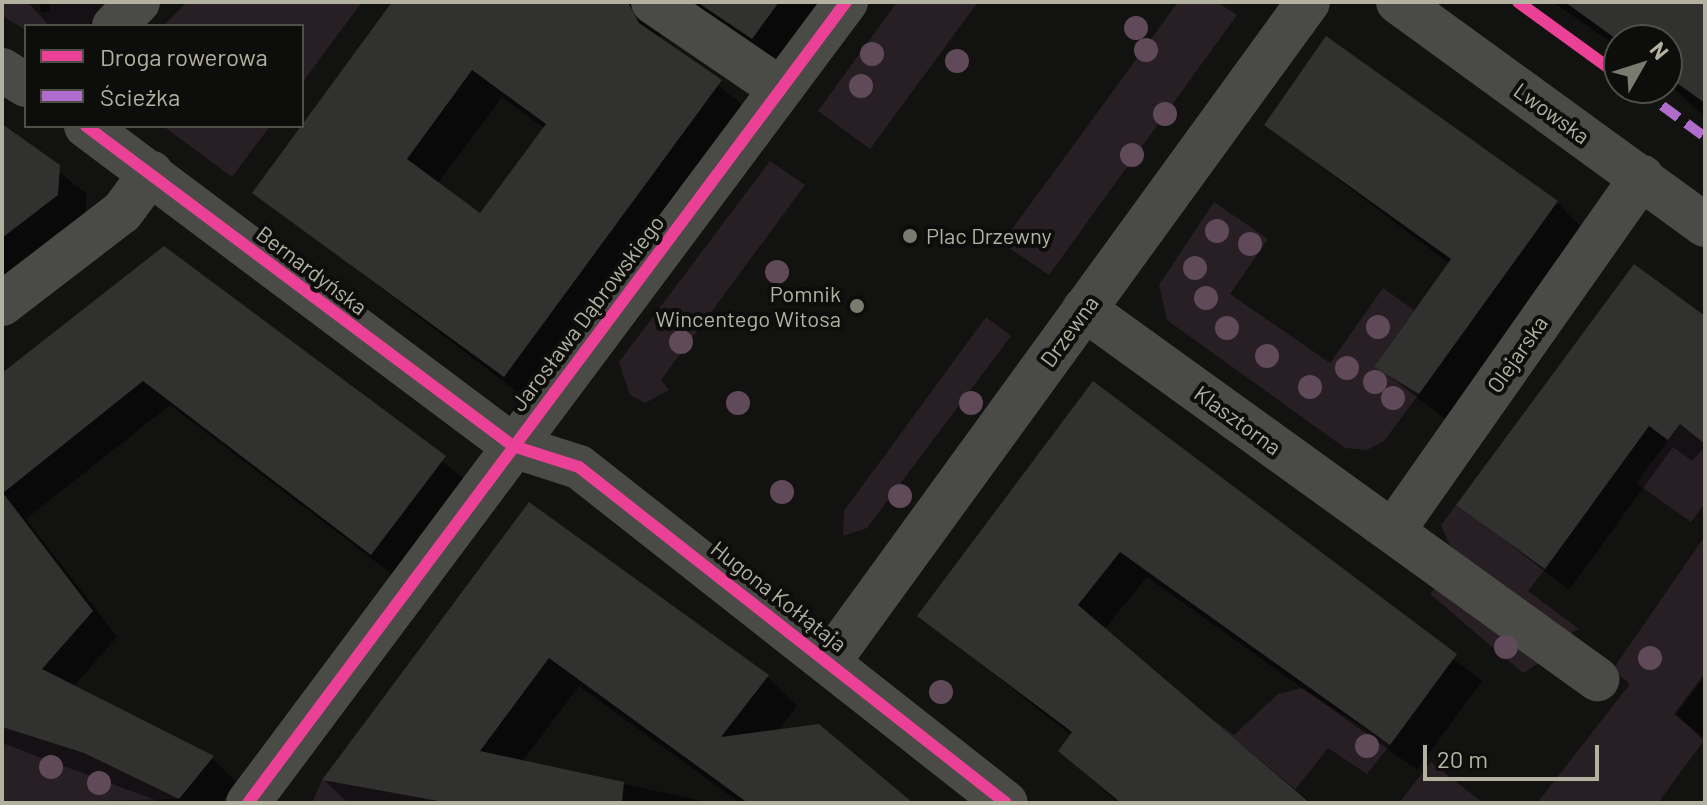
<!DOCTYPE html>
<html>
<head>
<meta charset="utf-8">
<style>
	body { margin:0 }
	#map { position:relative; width:1707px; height:805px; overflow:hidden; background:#121211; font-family:Barlow,sans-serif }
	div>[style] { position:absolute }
	.green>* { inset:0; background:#271f24 }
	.shadow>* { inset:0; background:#0007 }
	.building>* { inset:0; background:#31312f }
	.minor>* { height:44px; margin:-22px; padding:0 22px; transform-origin:22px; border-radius:22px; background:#4a4a46 }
	.quiet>* { height:10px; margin-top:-5px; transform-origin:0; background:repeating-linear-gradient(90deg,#b06ccc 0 20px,transparent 0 30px) }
	.cycleway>* { height:12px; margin:-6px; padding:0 6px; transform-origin:6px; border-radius:6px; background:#ea4096 }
	.trees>* { width:24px; height:24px; margin:-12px; border-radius:50%; background:#604a59 }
	.dots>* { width:22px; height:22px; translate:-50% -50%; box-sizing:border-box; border:4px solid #0d0d0c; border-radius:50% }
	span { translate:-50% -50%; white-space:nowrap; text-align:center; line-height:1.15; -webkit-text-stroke:8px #0d0d0c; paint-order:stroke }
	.street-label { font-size:22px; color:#b3b2a1 }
	.poi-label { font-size:22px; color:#b3b2a1 }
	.left { translate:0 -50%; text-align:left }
	.right { translate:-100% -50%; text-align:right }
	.frame { position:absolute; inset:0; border:4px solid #b3b2a1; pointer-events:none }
	.legend { position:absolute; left:24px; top:24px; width:280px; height:104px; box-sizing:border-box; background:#0d0d0c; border:2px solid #4f4f48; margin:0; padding:10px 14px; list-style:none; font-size:24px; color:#b3b2a1 }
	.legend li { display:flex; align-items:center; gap:16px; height:40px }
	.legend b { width:40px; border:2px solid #4f4f48 }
	.north { position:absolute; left:1603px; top:24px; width:80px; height:80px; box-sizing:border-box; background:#0d0d0c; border:2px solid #4f4f48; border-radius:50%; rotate:51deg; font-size:22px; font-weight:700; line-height:32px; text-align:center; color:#b3b2a1 }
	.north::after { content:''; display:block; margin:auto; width:28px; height:36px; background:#7b7a6f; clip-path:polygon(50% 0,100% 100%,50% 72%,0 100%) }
	.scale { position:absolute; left:1423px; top:745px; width:176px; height:36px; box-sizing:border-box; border:4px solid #b3b2a1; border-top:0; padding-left:10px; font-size:24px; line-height:28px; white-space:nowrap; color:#b3b2a1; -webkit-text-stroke:6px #0d0d0c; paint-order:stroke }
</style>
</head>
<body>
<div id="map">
	<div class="green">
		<i style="clip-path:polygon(2px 2px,40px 2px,41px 12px,50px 11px,50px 2px,112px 2px,88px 26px,26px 30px,2px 16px)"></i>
		<i style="clip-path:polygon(187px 2px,362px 2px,302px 83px,302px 26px,163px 26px)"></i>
		<i style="clip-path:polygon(897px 2px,978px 2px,870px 149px,818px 111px)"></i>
		<i style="clip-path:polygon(1178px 2px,1217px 2px,1237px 15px,1049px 275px,1002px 243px)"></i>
		<i style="clip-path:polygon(163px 126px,270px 126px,232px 177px)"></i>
		<i style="clip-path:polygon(770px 161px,805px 185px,661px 380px,669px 390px,645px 403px,630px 395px,619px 362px)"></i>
		<i style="clip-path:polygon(1214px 202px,1268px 239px,1230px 294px,1330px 363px,1383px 288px,1414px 310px,1374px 367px,1419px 394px,1384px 441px,1367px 450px,1345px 448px,1167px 320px,1159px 285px)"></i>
		<i style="clip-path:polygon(986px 317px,1011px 336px,867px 528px,843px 536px,844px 511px)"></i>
		<i style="clip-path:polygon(1680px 424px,1705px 444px,1705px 503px,1691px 522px,1636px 483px)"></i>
		<i style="clip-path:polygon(1456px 505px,1545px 569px,1528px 591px,1579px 629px,1563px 637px,1455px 557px,1441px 525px)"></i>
		<i style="clip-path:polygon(1705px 536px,1705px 673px,1674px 714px,1705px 739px,1658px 803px,1537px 803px,1630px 684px,1613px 669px)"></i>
		<i style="clip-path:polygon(1439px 583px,1541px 662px,1523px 673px,1430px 594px)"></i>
		<i style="clip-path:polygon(1302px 688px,1390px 745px,1367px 774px,1328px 748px,1295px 790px,1206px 715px,1234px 735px,1278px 694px)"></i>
		<i style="clip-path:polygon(2px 727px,84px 753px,179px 799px,2px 803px)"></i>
		<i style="clip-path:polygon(1431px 762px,1483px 803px,1399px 803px)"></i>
		<i style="clip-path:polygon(322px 780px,449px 803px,312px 803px)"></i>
	</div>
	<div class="shadow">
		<i style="clip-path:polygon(28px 2px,134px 2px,116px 26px,49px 26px)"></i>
		<i style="clip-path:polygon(evenodd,395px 2px,863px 2px,781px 66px,661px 16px,660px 39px,749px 110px,533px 404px,255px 192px,395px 2px,502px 97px,545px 129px,480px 216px,437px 184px,502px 97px)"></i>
		<i style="clip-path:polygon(1553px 2px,1705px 2px,1705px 117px,1667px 82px,1667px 40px,1619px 40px,1619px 48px)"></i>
		<i style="clip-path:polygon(1266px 125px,1557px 202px,1584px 230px,1447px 420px,1377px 367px,1450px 264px)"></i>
		<i style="clip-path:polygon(2px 127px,87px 194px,84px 222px,2px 286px)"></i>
		<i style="clip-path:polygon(164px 249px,470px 483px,397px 578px,170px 405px,26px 519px,117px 637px,73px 687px,212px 758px,237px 783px,221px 803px,163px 803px,2px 743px,2px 374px)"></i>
		<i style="clip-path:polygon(1705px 318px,1705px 447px,1692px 461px,1673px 447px,1569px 590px,1459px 505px)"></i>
		<i style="clip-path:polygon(1093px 384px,1482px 681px,1417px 770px,1147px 577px,1104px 630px,1312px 803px,1118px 803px,1061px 751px,1072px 736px,920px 616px)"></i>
		<i style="clip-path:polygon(530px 505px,767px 676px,797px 706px,777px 732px,910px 803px,740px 803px,579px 686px,522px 762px,712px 803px,348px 803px,324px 780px)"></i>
		<i style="clip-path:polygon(1702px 680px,1705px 683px,1705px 742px,1676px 714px)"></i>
	</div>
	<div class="building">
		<i style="clip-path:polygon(evenodd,392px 2px,628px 2px,639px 23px,722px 80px,504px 377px,252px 193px,392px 2px,472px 70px,546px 124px,480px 213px,407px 159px,472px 70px)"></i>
		<i style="clip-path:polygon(697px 2px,779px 2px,752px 39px)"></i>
		<i style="clip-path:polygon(1565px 2px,1705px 2px,1705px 103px,1667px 76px,1667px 40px,1619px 41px)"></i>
		<i style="clip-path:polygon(1326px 36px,1558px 201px,1419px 394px,1374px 367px,1451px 259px,1264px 125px)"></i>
		<i style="clip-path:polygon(2px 124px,60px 165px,58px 195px,2px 238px)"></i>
		<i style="clip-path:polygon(164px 246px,446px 456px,371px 555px,143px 381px,3px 493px,93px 611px,42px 669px,214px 756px,179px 799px,84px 753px,2px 727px,2px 373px)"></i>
		<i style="clip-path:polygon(1634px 264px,1705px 316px,1705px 444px,1680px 424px,1668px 440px,1649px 426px,1545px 569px,1456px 505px)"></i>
		<i style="clip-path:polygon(1093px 381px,1457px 654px,1390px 745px,1120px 552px,1078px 605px,1310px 803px,1121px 803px,1058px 751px,1072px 732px,917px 616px)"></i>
		<i style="clip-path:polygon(529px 502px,769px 675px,721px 737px,819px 724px,913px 803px,748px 803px,549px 658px,480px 751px,624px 782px,622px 803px,449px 803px,322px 780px)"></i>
	</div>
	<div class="minor">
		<i style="left:653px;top:2px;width:153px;rotate:34.3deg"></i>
		<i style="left:1398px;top:2px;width:379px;rotate:36deg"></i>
		<i style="left:114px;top:26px;width:34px;rotate:-45deg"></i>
		<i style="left:2px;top:70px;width:28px;rotate:32deg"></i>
		<i style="left:86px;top:126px;width:534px;rotate:36.85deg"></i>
		<i style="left:513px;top:446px;width:69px;rotate:17.7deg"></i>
		<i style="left:579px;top:467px;width:543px;rotate:38.2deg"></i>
		<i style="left:2px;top:304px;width:151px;rotate:-37.5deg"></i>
		<i style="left:122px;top:212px;width:49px;rotate:-53.4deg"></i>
		<i style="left:1084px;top:309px;width:633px;rotate:35.8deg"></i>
		<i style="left:1393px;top:531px;width:433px;rotate:-54.9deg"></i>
		<i style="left:830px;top:660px;width:813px;rotate:-54deg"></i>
		<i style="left:248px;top:803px;width:1000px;rotate:-53.26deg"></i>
	</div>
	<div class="quiet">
		<i style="left:1638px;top:88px;width:83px;rotate:36.2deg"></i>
	</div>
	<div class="cycleway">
		<i style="left:1518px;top:2px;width:125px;rotate:35.9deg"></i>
		<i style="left:86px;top:126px;width:534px;rotate:36.85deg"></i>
		<i style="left:513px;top:446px;width:69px;rotate:17.7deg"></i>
		<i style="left:579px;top:467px;width:543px;rotate:38.2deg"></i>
		<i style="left:248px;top:803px;width:1000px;rotate:-53.26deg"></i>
	</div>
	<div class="trees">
		<i style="left:1136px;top:28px"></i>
		<i style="left:1146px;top:50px"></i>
		<i style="left:872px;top:54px"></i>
		<i style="left:957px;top:61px"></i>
		<i style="left:861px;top:86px"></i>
		<i style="left:1165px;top:114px"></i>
		<i style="left:1132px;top:155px"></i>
		<i style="left:1217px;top:231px"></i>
		<i style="left:1250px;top:244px"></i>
		<i style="left:1195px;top:268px"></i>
		<i style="left:777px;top:272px"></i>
		<i style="left:1206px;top:298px"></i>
		<i style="left:1378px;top:327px"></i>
		<i style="left:1227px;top:328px"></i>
		<i style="left:681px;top:342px"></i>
		<i style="left:1267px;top:356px"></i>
		<i style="left:1347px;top:368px"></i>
		<i style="left:1375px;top:382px"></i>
		<i style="left:1310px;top:387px"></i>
		<i style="left:1393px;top:398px"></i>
		<i style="left:738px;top:403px"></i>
		<i style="left:971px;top:403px"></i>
		<i style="left:782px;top:492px"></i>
		<i style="left:900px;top:496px"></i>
		<i style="left:1506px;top:647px"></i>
		<i style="left:1650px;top:658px"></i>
		<i style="left:941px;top:692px"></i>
		<i style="left:1367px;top:746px"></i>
		<i style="left:51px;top:767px"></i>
		<i style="left:99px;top:783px"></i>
	</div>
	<div class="dots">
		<i style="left:910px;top:236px;background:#7b7a6f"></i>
		<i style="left:857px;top:306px;background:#7b7a6f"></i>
	</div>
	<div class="street-label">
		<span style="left:1552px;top:113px;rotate:36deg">Lwowska</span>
		<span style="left:312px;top:270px;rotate:37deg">Bernardyńska</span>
		<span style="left:587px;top:313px;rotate:-53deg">Jarosława Dąbrowskiego</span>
		<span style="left:1069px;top:331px;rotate:-54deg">Drzewna</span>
		<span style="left:1517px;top:354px;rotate:-55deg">Olejarska</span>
		<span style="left:1238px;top:420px;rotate:36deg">Klasztorna</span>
		<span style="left:779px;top:596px;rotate:38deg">Hugona Kołłątaja</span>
	</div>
	<div class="poi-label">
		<span class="left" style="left:926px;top:236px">Plac Drzewny</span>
		<span class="right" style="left:841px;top:306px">Pomnik<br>Wincentego Witosa</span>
	</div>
	<div class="frame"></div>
	<ul class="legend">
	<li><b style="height:10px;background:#ea4096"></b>Droga rowerowa</li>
	<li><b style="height:10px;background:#b06ccc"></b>Ścieżka</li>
	</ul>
	<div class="north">N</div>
	<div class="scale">20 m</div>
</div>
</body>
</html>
